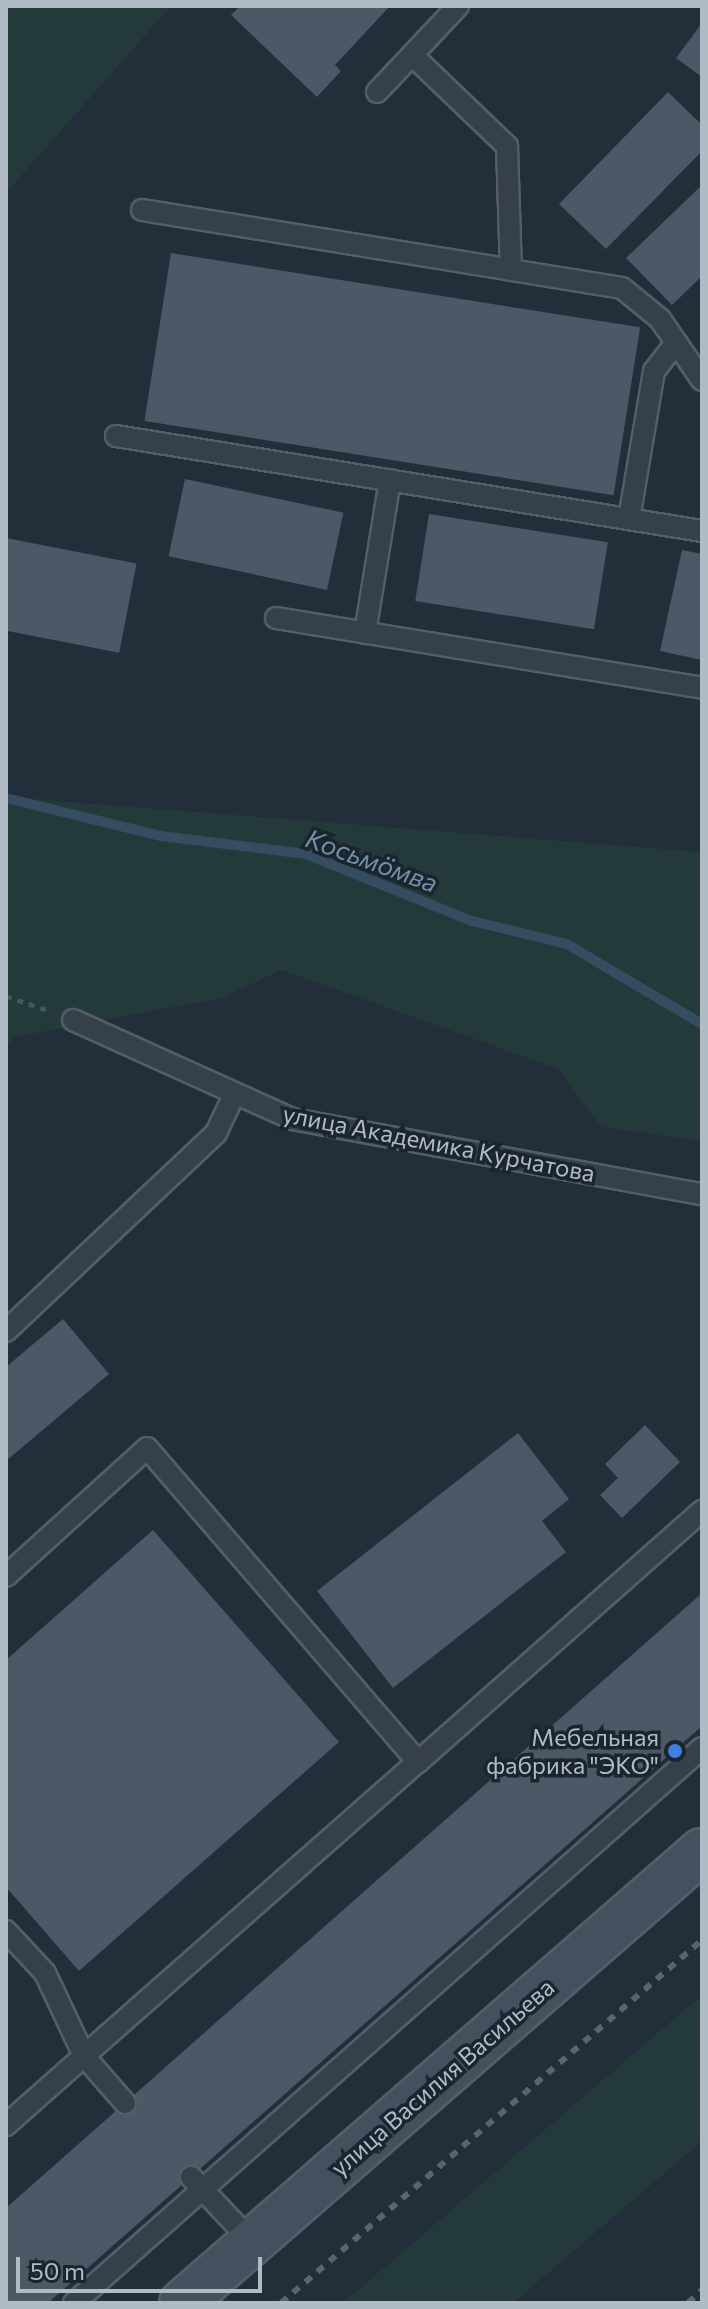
<!DOCTYPE html>
<html>
<head>
<meta charset="utf-8">
<style>
	body { margin:0 }
	#map { position:relative; width:708px; height:2309px; overflow:hidden; background:#222e39; font-family:Commissioner,sans-serif }
	div>[style] { position:absolute }
	.green>* { inset:0; background:#243a3a }
	.stream>* { height:10px; margin:-5px; padding:0 5px; transform-origin:5px; border-radius:5px; background:#364c60 }
	.building>* { inset:0; background:#4a5965; transform-origin:0 0 }
	.path>* { height:5px; margin-top:-2.5px; transform-origin:0; background:repeating-linear-gradient(90deg,#425757 0 6px,transparent 0 12px) }
	.roads { filter:drop-shadow(2px 0 #545e67) drop-shadow(-2px 0 #545e67) drop-shadow(0 2px #545e67) drop-shadow(0 -2px #545e67) }
	.lane>* { height:20px; margin:-10px; padding:0 10px; transform-origin:10px; border-radius:10px; background:#36404a }
	.secondary>* { height:44px; margin:-22px; padding:0 22px; transform-origin:22px; border-radius:22px; background:#44505d }
	.rail>* { height:6px; margin-top:-3px; transform-origin:0; background:repeating-linear-gradient(90deg,#586571 0 8px,transparent 0 16px) }
	.dots>* { width:22px; height:22px; translate:-50% -50%; box-sizing:border-box; border:4px solid #1b252e; border-radius:50% }
	span { translate:-50% -50%; white-space:nowrap; text-align:center; line-height:1.15; -webkit-text-stroke:7px #1b252e; paint-order:stroke }
	.street-label { font-size:24px; color:#b1bbc6 }
	.poi-label { font-size:24px; color:#b1bbc6 }
	.right { translate:-100% -50%; text-align:right }
	.water-label { font-size:26px; color:#718fa9; font-style:italic }
	.frame { position:absolute; inset:0; border:8px solid #b1bbc6; pointer-events:none }
	.scale { position:absolute; left:16px; top:2257px; width:246px; height:36px; box-sizing:border-box; border:4px solid #b1bbc6; border-top:0; padding-left:10px; font-size:24px; line-height:28px; white-space:nowrap; color:#b1bbc6; -webkit-text-stroke:6px #1b252e; paint-order:stroke }
</style>
</head>
<body>
<div id="map">
	<div class="green">
		<i style="clip-path:polygon(6px 6px,171px 6px,6px 193px)"></i>
		<i style="clip-path:polygon(6px 797px,702px 852px,702px 1141px,601px 1127px,558px 1069px,282px 970px,221px 998px,15px 1037px,6px 1046px)"></i>
		<i style="clip-path:polygon(702px 1995px,702px 2141px,513px 2303px,343px 2303px)"></i>
	</div>
	<div class="stream">
		<i style="left:6px;top:798px;width:160px;rotate:13.8deg"></i>
		<i style="left:161px;top:836px;width:146px;rotate:7.1deg"></i>
		<i style="left:306px;top:854px;width:179px;rotate:22deg"></i>
		<i style="left:472px;top:921px;width:98px;rotate:13.6deg"></i>
		<i style="left:567px;top:944px;width:157px;rotate:30.7deg"></i>
	</div>
	<div class="building">
		<i style="clip-path:polygon(240px 6px,390px 6px,335px 65px,341px 71px,317px 97px,231px 15px)"></i>
		<i style="clip-path:polygon(702px 23px,702px 77px,676px 58px)"></i>
		<i style="clip-path:polygon(668px 92px,702px 125px,702px 151px,606px 249px,559px 204px)"></i>
		<i style="clip-path:polygon(702px 185px,702px 276px,672px 305px,626px 258px)"></i>
		<i style="left:171px;top:253px;width:475px;height:170px;rotate:9deg"></i>
		<i style="left:185px;top:479px;width:162px;height:79px;rotate:12deg"></i>
		<i style="left:429px;top:514px;width:181px;height:88px;rotate:9deg"></i>
		<i style="left:6px;top:538px;width:133px;height:91px;rotate:11deg"></i>
		<i style="clip-path:polygon(682px 550px,702px 554px,702px 660px,660px 651px)"></i>
		<i style="clip-path:polygon(63px 1319px,109px 1374px,6px 1461px,6px 1367px)"></i>
		<i style="clip-path:polygon(645px 1425px,680px 1462px,622px 1518px,600px 1495px,618px 1478px,605px 1464px)"></i>
		<i style="clip-path:polygon(518px 1433px,569px 1499px,542px 1521px,566px 1552px,393px 1688px,317px 1591px)"></i>
		<i style="clip-path:polygon(153px 1530px,339px 1742px,79px 1971px,6px 1887px,6px 1660px)"></i>
		<i style="clip-path:polygon(702px 1593px,702px 1726px,48px 2303px,6px 2303px,6px 2208px)"></i>
	</div>
	<div class="path">
		<i style="left:6px;top:996px;width:46px;rotate:18.8deg"></i>
	</div>
	<div class="roads">
		<div class="lane">
			<i style="left:458px;top:6px;width:67px;rotate:133.2deg"></i>
			<i style="left:412px;top:55px;width:132px;rotate:43.8deg"></i>
			<i style="left:507px;top:146px;width:124px;rotate:88.2deg"></i>
			<i style="left:511px;top:270px;width:112px;rotate:9.2deg"></i>
			<i style="left:622px;top:288px;width:49px;rotate:39.2deg"></i>
			<i style="left:660px;top:319px;width:74px;rotate:55.5deg"></i>
			<i style="left:377px;top:92px;width:51px;rotate:-46.6deg"></i>
			<i style="left:142px;top:210px;width:374px;rotate:9.2deg"></i>
			<i style="left:116px;top:436px;width:594px;rotate:9.21deg"></i>
			<i style="left:629px;top:519px;width:150px;rotate:-80.4deg"></i>
			<i style="left:654px;top:371px;width:36px;rotate:-52deg"></i>
			<i style="left:276px;top:618px;width:432px;rotate:9.3deg"></i>
			<i style="left:365px;top:633px;width:155px;rotate:-80.7deg"></i>
			<i style="left:73px;top:1020px;width:240px;rotate:24.3deg"></i>
			<i style="left:292px;top:1119px;width:417px;rotate:10.4deg"></i>
			<i style="left:6px;top:1331px;width:289px;rotate:-43.3deg"></i>
			<i style="left:216px;top:1133px;width:42px;rotate:-64.7deg"></i>
			<i style="left:6px;top:1576px;width:190px;rotate:-42.2deg"></i>
			<i style="left:147px;top:1448px;width:415px;rotate:49.2deg"></i>
			<i style="left:418px;top:1762px;width:379px;rotate:-41.5deg"></i>
			<i style="left:6px;top:1931px;width:57px;rotate:47.1deg"></i>
			<i style="left:45px;top:1973px;width:92px;rotate:64.8deg"></i>
			<i style="left:84px;top:2056px;width:104px;rotate:138.5deg"></i>
			<i style="left:125px;top:2103px;width:62px;rotate:-131.1deg"></i>
			<i style="left:84px;top:2056px;width:445px;rotate:-41.4deg"></i>
			<i style="left:191px;top:2177px;width:89px;rotate:46.8deg"></i>
			<i style="left:74px;top:2303px;width:838px;rotate:-41.47deg"></i>
		</div>
		<div class="secondary">
			<i style="left:182px;top:2303px;width:689px;rotate:-41deg"></i>
		</div>
	</div>
	<div class="rail">
		<i style="left:281px;top:2303px;width:556px;rotate:-40.77deg"></i>
		<i style="left:688px;top:2303px;width:19px;rotate:-43deg"></i>
	</div>
	<div class="dots">
		<i style="left:675px;top:1751px;background:#3f7fe0"></i>
	</div>
	<div class="street-label">
		<span style="left:439px;top:1143px;rotate:11deg">улица Академика Курчатова</span>
		<span style="left:442px;top:2077px;rotate:-41deg">улица Василия Васильева</span>
	</div>
	<div class="poi-label">
		<span class="right" style="left:659px;top:1751px">Мебельная<br>фабрика "ЭКО"</span>
	</div>
	<div class="water-label">
		<span style="left:372px;top:860px;rotate:20deg">Косьмӧмва</span>
	</div>
	<div class="frame"></div>
	<div class="scale">50 m</div>
</div>
</body>
</html>
